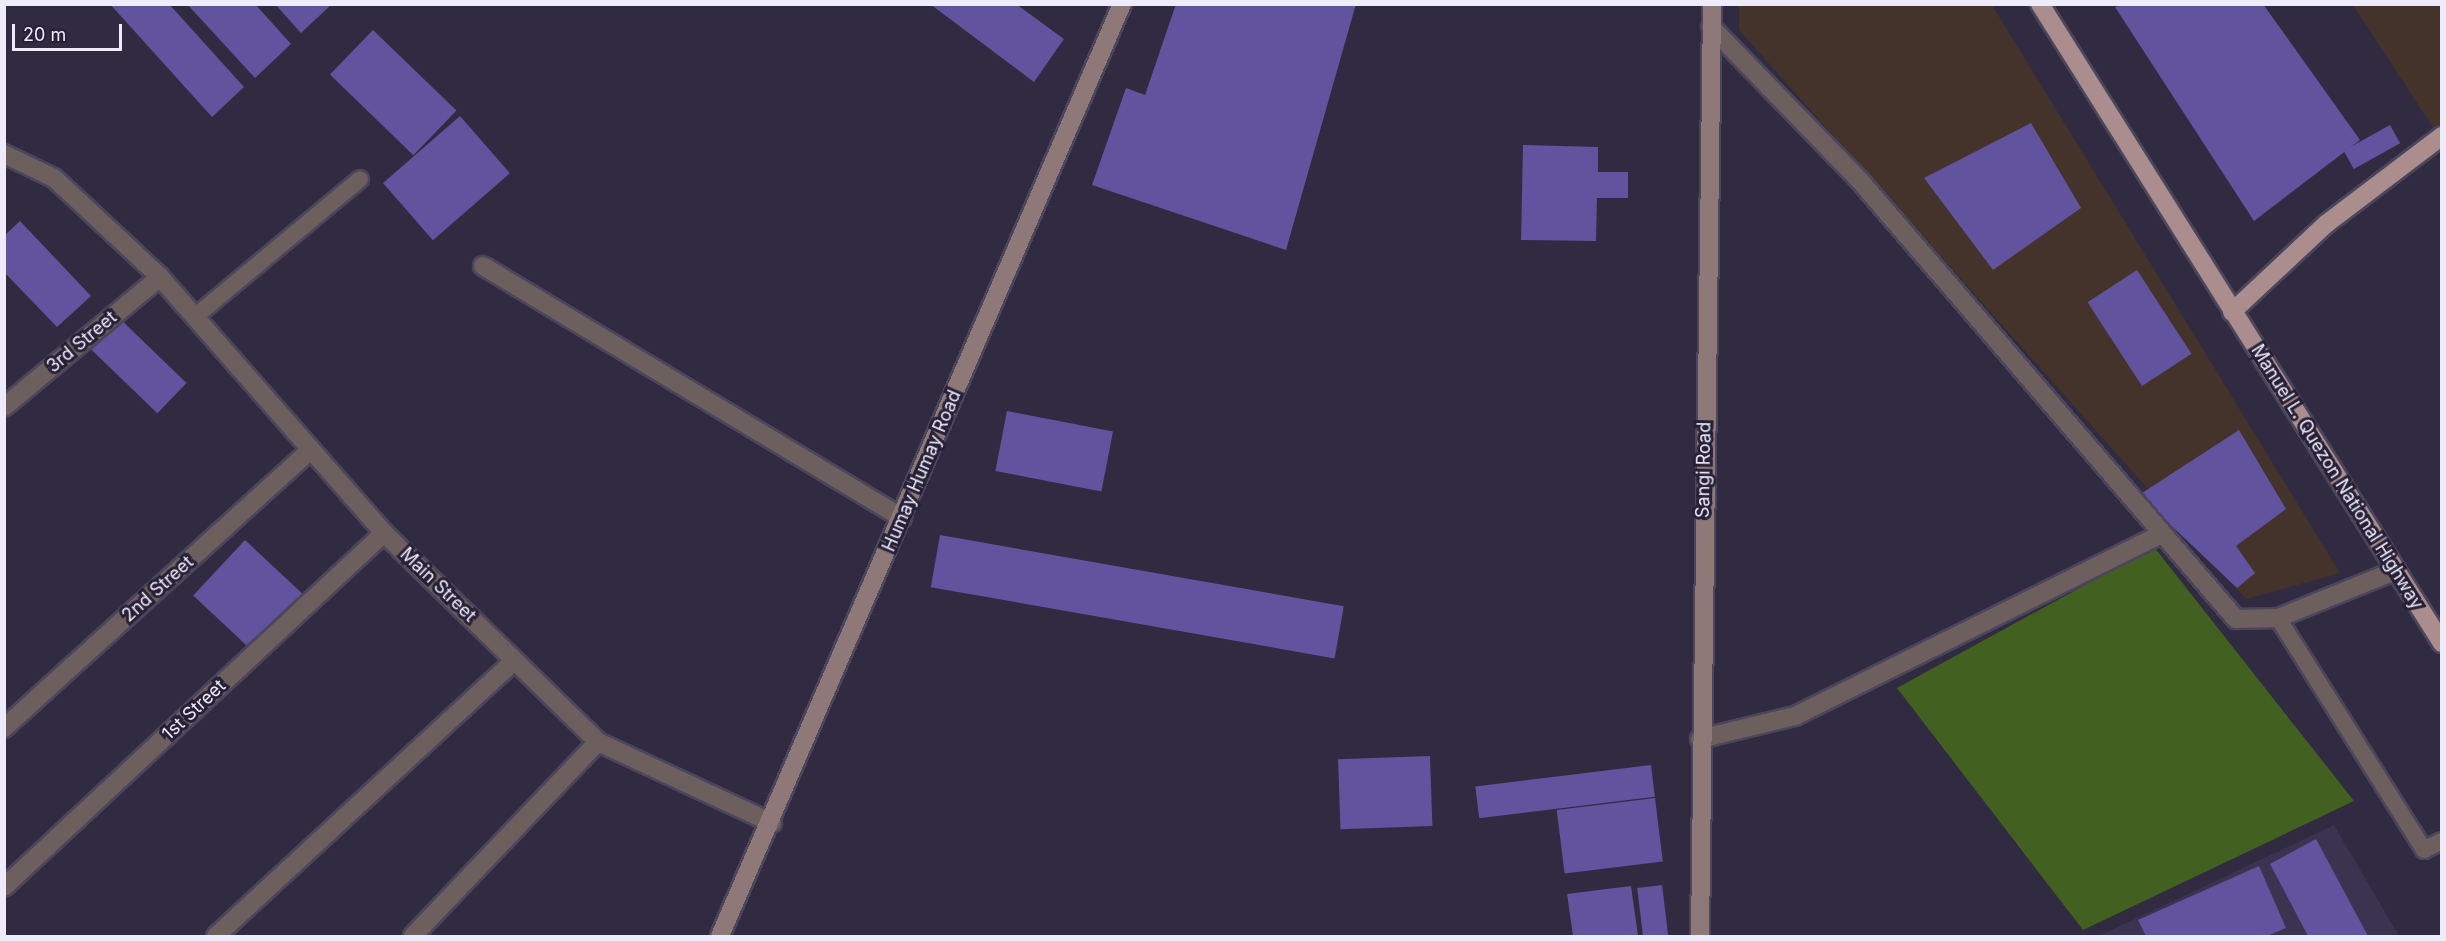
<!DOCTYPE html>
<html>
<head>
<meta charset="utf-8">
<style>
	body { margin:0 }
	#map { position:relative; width:2446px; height:941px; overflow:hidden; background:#312b42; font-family:Inter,sans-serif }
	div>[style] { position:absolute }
	.commercial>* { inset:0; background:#44332a }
	.built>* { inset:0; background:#3b334f }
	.green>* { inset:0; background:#426121 }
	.building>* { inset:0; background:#61539d; transform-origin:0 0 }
	.roads { filter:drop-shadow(2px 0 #4b465c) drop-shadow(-2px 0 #4b465c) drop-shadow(0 2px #4b465c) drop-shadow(0 -2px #4b465c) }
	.lane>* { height:16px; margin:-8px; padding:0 8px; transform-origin:8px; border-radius:8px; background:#6d5f5e }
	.street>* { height:18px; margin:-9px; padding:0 9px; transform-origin:9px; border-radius:9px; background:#6d5f5e }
	.secondary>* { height:18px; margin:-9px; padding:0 9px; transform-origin:9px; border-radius:9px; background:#8f7978 }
	.primary>* { height:18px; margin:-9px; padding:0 9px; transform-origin:9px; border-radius:9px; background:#aa8d8c }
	span { translate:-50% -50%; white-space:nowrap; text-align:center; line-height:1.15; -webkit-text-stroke:6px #272137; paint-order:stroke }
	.street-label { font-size:18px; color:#eeebfa }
	.frame { position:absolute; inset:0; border:6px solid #eeebfa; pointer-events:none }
	.scale { position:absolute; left:12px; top:24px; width:110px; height:27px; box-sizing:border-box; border:3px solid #eeebfa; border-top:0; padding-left:8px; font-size:18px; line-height:21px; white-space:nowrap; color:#eeebfa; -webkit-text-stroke:4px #272137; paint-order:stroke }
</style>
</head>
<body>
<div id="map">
	<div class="commercial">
		<i style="clip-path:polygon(1739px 5px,1992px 5px,2340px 573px,2246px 599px,1739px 30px)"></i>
		<i style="clip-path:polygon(2353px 5px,2441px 5px,2441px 124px,2434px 129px)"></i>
	</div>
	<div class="built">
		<i style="clip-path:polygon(2334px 825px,2399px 936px,2099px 936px)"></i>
	</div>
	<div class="green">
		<i style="clip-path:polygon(2154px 547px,2354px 801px,2083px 930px,1897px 688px)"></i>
	</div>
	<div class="building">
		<i style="clip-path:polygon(110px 4px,169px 4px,244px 87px,212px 117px)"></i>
		<i style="clip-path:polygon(187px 4px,255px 4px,291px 44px,255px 78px)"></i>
		<i style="clip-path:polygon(275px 4px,332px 4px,301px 33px)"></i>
		<i style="clip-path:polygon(930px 4px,1016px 4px,1064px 39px,1034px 82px)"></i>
		<i style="clip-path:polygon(1176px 4px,1356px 4px,1286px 250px,1092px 185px,1126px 88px,1145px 95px)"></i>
		<i style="clip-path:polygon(2128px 4px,2263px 4px,2360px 140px,2254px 221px,2115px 7px)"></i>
		<i style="left:373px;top:30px;width:116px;height:62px;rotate:44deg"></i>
		<i style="left:460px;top:116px;width:76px;height:102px;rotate:49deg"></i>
		<i style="clip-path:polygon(2031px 123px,2081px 208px,1993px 270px,1924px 178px)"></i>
		<i style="left:2390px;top:125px;width:21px;height:53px;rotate:61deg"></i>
		<i style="clip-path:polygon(1523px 145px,1598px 147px,1598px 172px,1628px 172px,1628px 198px,1597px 198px,1596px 241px,1521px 240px)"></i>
		<i style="clip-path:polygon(20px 221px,91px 296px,57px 327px,4px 272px,4px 236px)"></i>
		<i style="left:2137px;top:270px;width:100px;height:59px;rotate:57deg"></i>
		<i style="left:116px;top:315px;width:98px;height:42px;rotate:44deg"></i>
		<i style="left:1007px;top:411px;width:108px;height:61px;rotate:11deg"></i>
		<i style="clip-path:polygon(2239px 430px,2286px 509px,2236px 546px,2255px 573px,2237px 588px,2139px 495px)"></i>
		<i style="left:940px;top:535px;width:410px;height:53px;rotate:10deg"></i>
		<i style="left:245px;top:540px;width:79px;height:76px;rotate:43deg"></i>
		<i style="left:1430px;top:756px;width:70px;height:92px;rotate:88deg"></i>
		<i style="left:1651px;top:765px;width:32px;height:177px;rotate:83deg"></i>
		<i style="left:1655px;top:798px;width:64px;height:99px;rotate:83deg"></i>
		<i style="clip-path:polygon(2316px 839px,2368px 936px,2308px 936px,2270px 864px)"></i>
		<i style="clip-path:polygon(2259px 866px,2286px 928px,2267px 936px,2146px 936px,2138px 920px)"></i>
		<i style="left:1662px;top:885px;width:51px;height:25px;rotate:83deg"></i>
		<i style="clip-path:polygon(1631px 886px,1638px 936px,1573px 936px,1567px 894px)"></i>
	</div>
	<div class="roads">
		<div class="lane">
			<i style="left:197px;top:315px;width:212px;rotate:-39.8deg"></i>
			<i style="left:2278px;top:618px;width:274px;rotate:57.8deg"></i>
			<i style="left:2424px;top:850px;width:20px;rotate:-27deg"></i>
		</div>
		<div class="street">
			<i style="left:1711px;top:27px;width:216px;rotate:45.9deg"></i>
			<i style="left:1861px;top:182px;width:576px;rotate:49.37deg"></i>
			<i style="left:2236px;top:619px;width:42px;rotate:-1.4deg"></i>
			<i style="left:2278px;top:618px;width:128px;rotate:-22deg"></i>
			<i style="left:4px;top:154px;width:55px;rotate:25.6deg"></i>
			<i style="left:54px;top:178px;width:145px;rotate:43deg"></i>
			<i style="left:160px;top:277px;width:340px;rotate:48.8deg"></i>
			<i style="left:384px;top:533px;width:299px;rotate:44.3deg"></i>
			<i style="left:598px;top:742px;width:192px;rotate:25deg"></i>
			<i style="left:483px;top:266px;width:489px;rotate:31deg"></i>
			<i style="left:4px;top:407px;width:203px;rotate:-39.8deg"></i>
			<i style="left:4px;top:728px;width:414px;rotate:-42.2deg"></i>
			<i style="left:1700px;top:739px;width:98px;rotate:-13.6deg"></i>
			<i style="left:1795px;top:716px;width:407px;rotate:-26.4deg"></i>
			<i style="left:4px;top:887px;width:519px;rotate:-42.97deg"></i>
			<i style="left:216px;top:936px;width:404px;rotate:-42.7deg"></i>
			<i style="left:413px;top:936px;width:268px;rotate:-46.4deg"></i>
		</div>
		<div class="secondary">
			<i style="left:720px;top:936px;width:1015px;rotate:-66.67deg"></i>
			<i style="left:1700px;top:936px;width:932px;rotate:-89.26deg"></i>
		</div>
		<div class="primary">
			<i style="left:2040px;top:4px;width:755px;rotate:57.83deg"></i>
			<i style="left:2232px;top:312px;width:129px;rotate:-43.1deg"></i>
			<i style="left:2326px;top:224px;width:146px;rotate:-37.2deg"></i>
		</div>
	</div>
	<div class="street-label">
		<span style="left:82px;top:342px;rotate:-40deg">3rd Street</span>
		<span style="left:1704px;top:470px;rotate:-89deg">Sangi Road</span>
		<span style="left:922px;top:471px;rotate:-67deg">Humay Humay Road</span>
		<span style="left:2337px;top:477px;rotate:58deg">Manuel L. Quezon National Highway</span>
		<span style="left:438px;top:585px;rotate:44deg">Main Street</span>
		<span style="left:158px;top:589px;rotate:-42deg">2nd Street</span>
		<span style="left:194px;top:710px;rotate:-43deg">1st Street</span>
	</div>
	<div class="frame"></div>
	<div class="scale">20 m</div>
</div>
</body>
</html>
